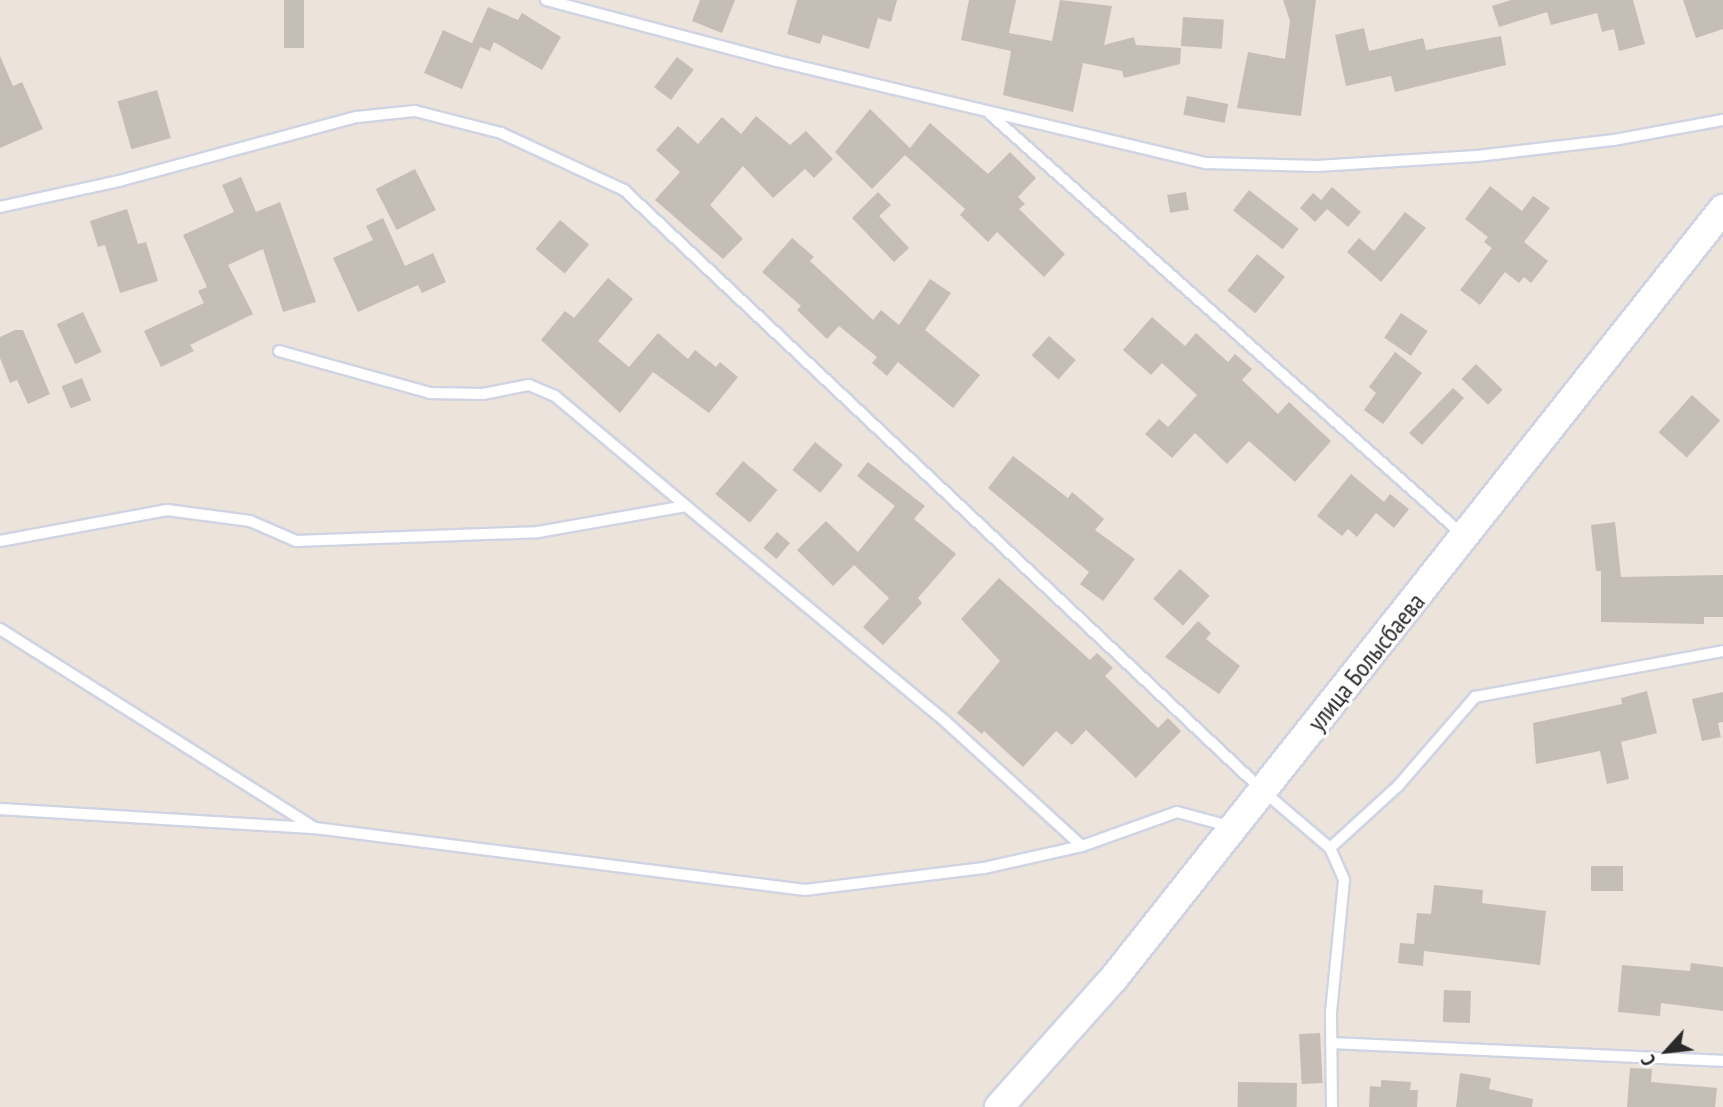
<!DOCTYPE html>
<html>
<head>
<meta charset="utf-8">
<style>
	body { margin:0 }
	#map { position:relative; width:1723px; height:1107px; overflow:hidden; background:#ece3db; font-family:"PT Sans Narrow",sans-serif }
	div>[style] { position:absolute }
	.building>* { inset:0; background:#c4beb6; transform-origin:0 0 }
	.roads { filter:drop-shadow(2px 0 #d0d4e2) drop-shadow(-2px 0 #d0d4e2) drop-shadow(0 2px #d0d4e2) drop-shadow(0 -2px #d0d4e2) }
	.lane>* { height:10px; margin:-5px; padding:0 5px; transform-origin:5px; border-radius:5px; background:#fff }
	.secondary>* { height:28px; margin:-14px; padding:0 14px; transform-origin:14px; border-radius:14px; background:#fff }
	span { translate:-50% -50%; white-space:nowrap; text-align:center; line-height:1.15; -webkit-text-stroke:6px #fff; paint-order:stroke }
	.street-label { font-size:26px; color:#292929 }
	.north { position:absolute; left:1632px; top:1016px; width:70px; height:70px; -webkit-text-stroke:5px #fff; paint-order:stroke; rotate:243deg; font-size:19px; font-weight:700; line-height:28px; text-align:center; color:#292929 }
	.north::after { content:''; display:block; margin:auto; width:24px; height:32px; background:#292929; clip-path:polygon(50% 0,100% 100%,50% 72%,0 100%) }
</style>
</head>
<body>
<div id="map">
	<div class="building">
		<i style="left:284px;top:0;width:20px;height:48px"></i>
		<i style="clip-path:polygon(700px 0,735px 0,722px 33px,692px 21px)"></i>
		<i style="clip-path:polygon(797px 0,897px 0,891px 22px,878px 18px,869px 49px,823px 35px,820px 44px,787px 34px)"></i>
		<i style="clip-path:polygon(969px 0,1016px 0,1009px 33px,1052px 41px,1060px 0,1112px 6px,1104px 45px,1134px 37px,1136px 45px,1181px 48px,1180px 64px,1124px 78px,1122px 71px,1083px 63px,1073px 112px,1003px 95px,1011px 51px,961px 40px)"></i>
		<i style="clip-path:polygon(1283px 0,1316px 0,1301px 116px,1237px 108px,1248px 52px,1285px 59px,1290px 21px)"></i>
		<i style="clip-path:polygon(1511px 0,1633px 0,1645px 44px,1619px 51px,1614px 29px,1602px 32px,1597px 13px,1551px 25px,1547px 12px,1499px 27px,1492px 6px)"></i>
		<i style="clip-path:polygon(1683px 0,1723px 0,1723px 29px,1696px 38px)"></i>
		<i style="clip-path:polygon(488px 7px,518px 20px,522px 13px,561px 37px,542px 70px,494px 42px,490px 51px,480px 47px,462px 89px,424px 73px,443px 30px,476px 45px,472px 43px)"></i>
		<i style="left:1183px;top:17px;width:41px;height:29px;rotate:4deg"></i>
		<i style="clip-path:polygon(1364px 28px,1369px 51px,1423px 38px,1426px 50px,1501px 36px,1506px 65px,1395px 92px,1391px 76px,1346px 86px,1335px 35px)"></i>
		<i style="clip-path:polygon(0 56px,13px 86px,22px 82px,43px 129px,0 148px)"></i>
		<i style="left:677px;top:57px;width:21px;height:38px;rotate:37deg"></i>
		<i style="left:157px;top:90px;width:50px;height:41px;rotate:74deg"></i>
		<i style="left:1187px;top:96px;width:42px;height:19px;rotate:11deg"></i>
		<i style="clip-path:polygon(870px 109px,910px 148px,930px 123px,988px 174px,1010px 152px,1036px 178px,1018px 197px,1025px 204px,1019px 209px,1065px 254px,1044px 277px,997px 232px,988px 242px,960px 215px,965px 209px,905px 155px,872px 189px,835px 152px)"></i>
		<i style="clip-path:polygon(756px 116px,790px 145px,806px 131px,833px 159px,814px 178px,805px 169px,773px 198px,743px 166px,710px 205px,743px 239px,723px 259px,655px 200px,680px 172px,656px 150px,678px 126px,698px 144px,722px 117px,741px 134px)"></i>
		<i style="left:415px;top:169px;width:46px;height:44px;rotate:63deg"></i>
		<i style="clip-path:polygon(241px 177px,256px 212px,280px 202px,316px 302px,283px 312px,263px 249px,228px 265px,253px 314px,190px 345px,194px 351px,161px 367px,144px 331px,204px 303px,198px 291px,207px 287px,183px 235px,234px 212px,222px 185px)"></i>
		<i style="clip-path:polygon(1490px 186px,1522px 211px,1533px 196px,1550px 208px,1524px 242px,1548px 261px,1531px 283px,1524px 277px,1519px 283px,1505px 272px,1480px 305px,1460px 290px,1492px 248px,1484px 242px,1488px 237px,1465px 219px)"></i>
		<i style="clip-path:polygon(1332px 187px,1361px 212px,1348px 227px,1327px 209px,1315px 222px,1300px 208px,1313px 193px,1321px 200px)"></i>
		<i style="left:1249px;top:190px;width:63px;height:26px;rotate:38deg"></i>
		<i style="clip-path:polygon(878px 192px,891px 205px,879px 216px,909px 248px,894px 262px,852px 218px)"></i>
		<i style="left:1186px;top:192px;width:18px;height:19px;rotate:81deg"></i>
		<i style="clip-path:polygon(127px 209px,138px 244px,146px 242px,158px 281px,120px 293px,105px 245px,98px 247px,90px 221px)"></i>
		<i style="clip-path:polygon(1405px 212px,1426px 228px,1381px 282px,1347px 252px,1359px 238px,1374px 251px)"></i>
		<i style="clip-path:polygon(383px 218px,405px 266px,433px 253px,446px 282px,422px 293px,418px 285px,358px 312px,333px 258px,373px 240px,366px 226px)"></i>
		<i style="left:560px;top:220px;width:38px;height:38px;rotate:40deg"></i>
		<i style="clip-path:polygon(792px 238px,814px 257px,810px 261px,873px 320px,881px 310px,899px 325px,930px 279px,951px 293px,925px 330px,980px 375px,953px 408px,898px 362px,887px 376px,872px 363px,877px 357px,839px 326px,827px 339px,797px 310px,801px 306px,762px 272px)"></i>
		<i style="left:1257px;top:254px;width:36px;height:47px;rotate:39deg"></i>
		<i style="clip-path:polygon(608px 278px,633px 299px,598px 341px,629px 367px,658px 333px,688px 359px,695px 350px,716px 367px,720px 362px,738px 377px,709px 413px,653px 372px,620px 413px,541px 340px,565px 311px,574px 318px)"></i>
		<i style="left:83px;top:312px;width:44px;height:29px;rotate:65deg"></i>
		<i style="left:1401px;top:313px;width:32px;height:30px;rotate:34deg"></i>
		<i style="clip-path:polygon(1152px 317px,1185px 346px,1196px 333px,1228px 362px,1235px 354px,1252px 369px,1242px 380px,1278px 414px,1289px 402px,1331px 441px,1295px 482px,1249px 441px,1227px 464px,1195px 433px,1172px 458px,1145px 434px,1159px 419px,1168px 427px,1197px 395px,1162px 363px,1151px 375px,1123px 350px)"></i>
		<i style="clip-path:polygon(15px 330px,23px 330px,50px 394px,28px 404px,17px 380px,10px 383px,0 358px,0 337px)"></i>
		<i style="left:1049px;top:336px;width:36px;height:26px;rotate:42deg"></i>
		<i style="clip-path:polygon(1395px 352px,1422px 373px,1383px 424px,1364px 410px,1376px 393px,1369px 387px)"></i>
		<i style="left:1476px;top:364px;width:37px;height:21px;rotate:44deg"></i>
		<i style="left:82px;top:378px;width:24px;height:22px;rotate:68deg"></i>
		<i style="clip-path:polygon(1453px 388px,1464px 398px,1422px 445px,1409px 433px)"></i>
		<i style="left:1692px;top:395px;width:38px;height:50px;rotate:42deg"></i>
		<i style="left:815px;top:442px;width:36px;height:36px;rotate:39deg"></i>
		<i style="clip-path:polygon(1013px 456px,1068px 498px,1072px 492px,1104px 519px,1095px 530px,1135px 559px,1103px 601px,1080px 584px,1089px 572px,988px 488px)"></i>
		<i style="left:743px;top:461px;width:45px;height:43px;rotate:40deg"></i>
		<i style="clip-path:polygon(868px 462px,925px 506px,914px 519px,956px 554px,918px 598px,922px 603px,883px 645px,863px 627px,889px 598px,854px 565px,833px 586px,797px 550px,826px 521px,858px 552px,895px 506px,857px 476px)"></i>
		<i style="clip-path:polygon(1351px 474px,1384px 502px,1390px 494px,1409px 509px,1394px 528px,1376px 513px,1357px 537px,1348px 529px,1342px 536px,1317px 516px)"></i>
		<i style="clip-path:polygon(1615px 522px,1621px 577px,1723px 575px,1723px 617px,1704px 617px,1704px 624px,1601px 622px,1601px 571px,1596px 571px,1591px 525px)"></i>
		<i style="left:777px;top:532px;width:17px;height:21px;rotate:40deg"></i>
		<i style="left:1180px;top:569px;width:40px;height:40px;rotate:42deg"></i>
		<i style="clip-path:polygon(999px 578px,1090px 660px,1097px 653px,1113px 668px,1105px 676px,1158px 728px,1168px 718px,1181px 731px,1136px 778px,1086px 730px,1072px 745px,1056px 731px,1023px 767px,984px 731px,982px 734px,957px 713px,1000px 661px,961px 619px)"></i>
		<i style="clip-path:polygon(1198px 621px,1211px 633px,1206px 639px,1240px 666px,1219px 694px,1165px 657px)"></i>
		<i style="clip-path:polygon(1647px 691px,1657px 733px,1621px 742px,1629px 779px,1607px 784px,1600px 751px,1536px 764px,1533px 723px,1622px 704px,1621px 698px)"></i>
		<i style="clip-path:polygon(1723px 692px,1723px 722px,1718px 723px,1721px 737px,1702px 741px,1692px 699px)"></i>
		<i style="left:1591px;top:866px;width:32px;height:25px"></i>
		<i style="clip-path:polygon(1434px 885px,1483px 890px,1482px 903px,1546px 911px,1540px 965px,1424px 951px,1423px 966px,1398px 963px,1400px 943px,1414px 944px,1417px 913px,1431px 914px)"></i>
		<i style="clip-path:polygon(1691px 963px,1723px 967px,1723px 1011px,1661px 1003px,1660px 1016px,1618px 1012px,1622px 965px,1690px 971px)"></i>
		<i style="left:1444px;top:990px;width:27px;height:32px;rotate:2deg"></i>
		<i style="left:1320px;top:1033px;width:50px;height:21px;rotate:87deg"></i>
		<i style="clip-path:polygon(1630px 1068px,1652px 1069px,1651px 1082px,1717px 1088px,1715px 1107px,1627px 1107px)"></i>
		<i style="clip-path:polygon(1460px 1073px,1491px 1078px,1489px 1089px,1533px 1099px,1532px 1107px,1456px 1107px)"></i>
		<i style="clip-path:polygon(1381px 1080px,1411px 1082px,1410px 1090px,1418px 1090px,1417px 1107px,1369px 1107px,1370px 1086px,1381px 1087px)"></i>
		<i style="left:1238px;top:1082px;width:59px;height:25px;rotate:1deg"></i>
	</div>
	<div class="roads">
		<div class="lane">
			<i style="left:546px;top:0;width:239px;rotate:14.8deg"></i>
			<i style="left:777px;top:61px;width:441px;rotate:13.4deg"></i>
			<i style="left:1206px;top:163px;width:111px;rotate:1.5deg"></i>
			<i style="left:1317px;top:166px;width:160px;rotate:-3.6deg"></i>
			<i style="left:1477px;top:156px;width:138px;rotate:-6.7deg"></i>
			<i style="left:1614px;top:140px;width:111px;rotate:-10.4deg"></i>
			<i style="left:991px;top:115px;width:632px;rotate:41.66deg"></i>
			<i style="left:0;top:207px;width:122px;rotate:-12.3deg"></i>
			<i style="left:119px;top:181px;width:246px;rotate:-15.1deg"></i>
			<i style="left:357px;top:117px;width:58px;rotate:-5.9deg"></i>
			<i style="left:415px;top:111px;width:89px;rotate:14.3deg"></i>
			<i style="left:501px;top:133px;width:136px;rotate:24.9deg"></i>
			<i style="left:624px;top:190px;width:876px;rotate:43.24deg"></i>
			<i style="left:1262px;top:790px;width:89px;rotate:40.5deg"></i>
			<i style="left:1330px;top:848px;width:35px;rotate:66deg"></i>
			<i style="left:1344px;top:880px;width:133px;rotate:95.6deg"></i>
			<i style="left:1331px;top:1012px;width:95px;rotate:89.4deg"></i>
			<i style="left:279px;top:351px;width:157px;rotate:15.5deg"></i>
			<i style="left:430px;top:393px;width:53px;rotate:1.1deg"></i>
			<i style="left:483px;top:394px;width:47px;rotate:-11.1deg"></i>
			<i style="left:529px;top:385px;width:28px;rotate:23deg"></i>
			<i style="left:555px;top:396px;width:171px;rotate:40deg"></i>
			<i style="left:0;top:541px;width:170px;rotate:-10.5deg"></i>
			<i style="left:167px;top:510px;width:84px;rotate:7.5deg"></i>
			<i style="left:250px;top:521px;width:50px;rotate:23.5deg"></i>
			<i style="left:296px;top:541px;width:242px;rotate:-2.1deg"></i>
			<i style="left:538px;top:532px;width:150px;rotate:-10deg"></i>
			<i style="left:686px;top:506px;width:338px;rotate:39.7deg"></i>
			<i style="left:946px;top:722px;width:184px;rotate:42.4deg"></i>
			<i style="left:1082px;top:846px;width:101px;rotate:-19.7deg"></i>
			<i style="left:1177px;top:812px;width:54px;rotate:15.1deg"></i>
			<i style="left:0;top:629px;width:373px;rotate:32.3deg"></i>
			<i style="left:315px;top:828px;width:494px;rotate:7.2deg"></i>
			<i style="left:805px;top:890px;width:180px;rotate:-7deg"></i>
			<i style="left:984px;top:868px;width:100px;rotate:-12.7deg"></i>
			<i style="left:0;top:809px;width:312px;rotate:3.5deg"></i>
			<i style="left:1330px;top:848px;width:92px;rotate:-42.4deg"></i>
			<i style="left:1398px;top:786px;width:118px;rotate:-49.1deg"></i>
			<i style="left:1475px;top:697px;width:252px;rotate:-10.5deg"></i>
			<i style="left:1331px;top:1043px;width:392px;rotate:2.6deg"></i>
		</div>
		<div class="secondary">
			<i style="left:999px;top:1107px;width:173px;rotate:-48.3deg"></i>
			<i style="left:1114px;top:978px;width:981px;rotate:-51.62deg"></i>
		</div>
	</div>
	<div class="street-label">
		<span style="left:1366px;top:662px;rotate:-51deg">улица Болысбаева</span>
	</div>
	<div class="north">С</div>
</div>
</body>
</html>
